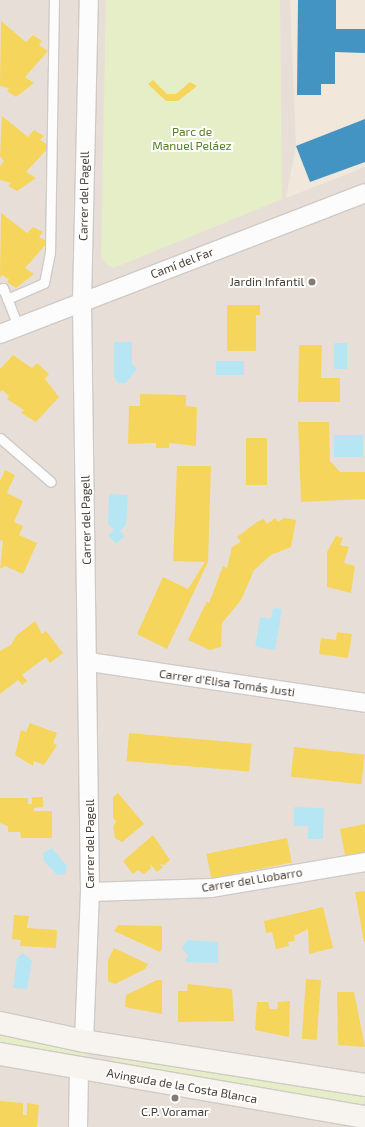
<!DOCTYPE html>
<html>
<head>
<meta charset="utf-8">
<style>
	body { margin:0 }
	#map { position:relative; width:365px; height:1127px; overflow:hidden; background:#f2eeea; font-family:"Exo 2",sans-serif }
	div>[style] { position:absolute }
	.residential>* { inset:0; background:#e7dfd7; transform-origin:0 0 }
	.education>* { inset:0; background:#f1e7db }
	.green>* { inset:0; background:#e5eec7; transform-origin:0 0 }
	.water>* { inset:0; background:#b6e6f4; transform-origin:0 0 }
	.homes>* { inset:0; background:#f6d55c; transform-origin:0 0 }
	.schools>* { inset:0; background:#4393c3 }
	.roads { filter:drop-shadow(1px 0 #cfcac6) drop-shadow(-1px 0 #cfcac6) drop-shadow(0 1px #cfcac6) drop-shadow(0 -1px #cfcac6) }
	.lane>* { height:9px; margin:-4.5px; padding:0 4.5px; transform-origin:4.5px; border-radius:4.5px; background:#fdfcfc }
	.street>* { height:18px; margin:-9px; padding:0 9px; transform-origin:9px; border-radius:9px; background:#fdfcfc }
	.secondary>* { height:22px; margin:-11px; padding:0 11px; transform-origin:11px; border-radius:11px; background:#f7f4ef }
	.dots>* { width:11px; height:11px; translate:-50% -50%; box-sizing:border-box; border:2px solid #fff; border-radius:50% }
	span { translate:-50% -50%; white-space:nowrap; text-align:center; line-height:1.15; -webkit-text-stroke:4px #fff; paint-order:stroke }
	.park-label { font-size:12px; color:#568221 }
	.street-label { font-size:12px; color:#493e35 }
	.poi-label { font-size:12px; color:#493e35 }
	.right { translate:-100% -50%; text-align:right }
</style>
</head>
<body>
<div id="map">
	<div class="residential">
		<i style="left:0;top:0;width:365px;height:1127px"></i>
	</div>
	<div class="education">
		<i style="clip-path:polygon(290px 0,365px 0,365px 167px,286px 198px,296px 146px)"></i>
	</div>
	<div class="green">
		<i style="clip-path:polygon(106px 0,280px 0,282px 199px,114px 268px,106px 264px,101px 256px)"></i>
		<i style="clip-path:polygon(0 1028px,90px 1051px,84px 1060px,0 1043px)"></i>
		<i style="left:114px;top:1051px;width:255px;height:10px;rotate:10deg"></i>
	</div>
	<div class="water">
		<i style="clip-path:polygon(114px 342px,132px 342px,132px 364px,137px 369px,126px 383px,118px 383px,114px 377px)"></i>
		<i style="left:334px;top:343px;width:13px;height:26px"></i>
		<i style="left:216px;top:361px;width:28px;height:14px"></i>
		<i style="left:334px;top:435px;width:29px;height:22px"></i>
		<i style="clip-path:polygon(109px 494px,128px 495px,126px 525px,120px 531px,125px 536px,116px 544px,108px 535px,114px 530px,108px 524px)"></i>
		<i style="clip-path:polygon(273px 608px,282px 609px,275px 650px,255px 647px,260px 617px,271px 619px)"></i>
		<i style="clip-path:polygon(294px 807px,324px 808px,323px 839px,308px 839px,308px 826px,294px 826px)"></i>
		<i style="clip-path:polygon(52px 848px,67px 866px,65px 874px,57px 875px,44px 861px,43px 853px)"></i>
		<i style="clip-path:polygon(187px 940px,218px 942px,218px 963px,185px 962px,188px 955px,182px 949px)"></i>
		<i style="clip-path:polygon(23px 953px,32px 961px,27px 989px,13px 988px,17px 958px)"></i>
	</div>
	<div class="homes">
		<i style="clip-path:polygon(1px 21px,26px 42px,33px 35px,42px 41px,39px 45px,48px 51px,25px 77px,34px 83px,16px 97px,7px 91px,9px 88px,0 86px)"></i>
		<i style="clip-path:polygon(153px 80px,167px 94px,176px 94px,190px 82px,197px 86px,178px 101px,166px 101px,148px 84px)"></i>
		<i style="clip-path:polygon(2px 116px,28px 137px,34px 130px,44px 136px,40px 140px,50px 146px,26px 172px,36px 178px,17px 191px,8px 186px,11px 183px,0 180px,0 166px,4px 161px,0 156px)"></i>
		<i style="clip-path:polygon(1px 213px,27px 233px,33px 227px,43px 232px,39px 237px,48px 242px,25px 268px,34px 274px,16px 288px,7px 282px,9px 279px,2px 275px,0 278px)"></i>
		<i style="clip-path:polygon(227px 305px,260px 305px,260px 315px,256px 315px,256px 351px,227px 351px)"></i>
		<i style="clip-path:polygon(299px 345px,322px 345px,321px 378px,340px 378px,340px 402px,298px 402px)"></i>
		<i style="clip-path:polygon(13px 355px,32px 368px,37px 363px,49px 374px,45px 379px,59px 397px,36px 422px,21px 413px,24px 410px,7px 399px,9px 396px,2px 390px,0 393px,0 369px)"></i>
		<i style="clip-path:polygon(140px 394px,186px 395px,186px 406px,197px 407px,196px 446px,169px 443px,169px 448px,156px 448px,156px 443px,128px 444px,129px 406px,140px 406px)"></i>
		<i style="clip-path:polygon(298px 422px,329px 422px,330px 461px,340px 472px,365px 472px,365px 499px,301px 502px)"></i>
		<i style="left:246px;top:438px;width:21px;height:47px"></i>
		<i style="clip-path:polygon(177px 466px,211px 466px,208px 562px,167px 649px,137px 634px,163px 577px,188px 589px,205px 562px,173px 561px)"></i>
		<i style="clip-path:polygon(5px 470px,15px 475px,7px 493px,23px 501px,14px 522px,23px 526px,19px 535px,37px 543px,23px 574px,5px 566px,0 569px,3px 541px,0 540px,0 481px)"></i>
		<i style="clip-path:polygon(275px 518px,278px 522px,284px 518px,296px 520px,291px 547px,271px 555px,254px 570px,241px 600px,222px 623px,221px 647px,210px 650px,188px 640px,207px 601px,209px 603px,223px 566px,227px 568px,232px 547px,241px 542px,237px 537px,257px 522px,264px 519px,267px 524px)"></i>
		<i style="clip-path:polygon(336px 536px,343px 538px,340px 545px,349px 547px,344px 563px,355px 566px,351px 593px,327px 587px,327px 552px)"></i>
		<i style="clip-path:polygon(35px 621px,42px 634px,46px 631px,63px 653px,50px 663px,46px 657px,22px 675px,27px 681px,22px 685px,18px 680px,0 694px,0 651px,11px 645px,16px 636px)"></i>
		<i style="clip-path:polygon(337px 632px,352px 634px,348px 658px,319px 654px,321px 638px,336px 640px)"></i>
		<i style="clip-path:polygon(30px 723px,57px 733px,53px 743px,57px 745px,44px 765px,34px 761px,33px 766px,15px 755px,21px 730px,26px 732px)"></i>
		<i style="left:129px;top:733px;width:123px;height:28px;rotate:5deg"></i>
		<i style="left:294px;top:747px;width:71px;height:30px;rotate:6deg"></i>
		<i style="clip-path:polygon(118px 793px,144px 824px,122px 842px,115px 838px,113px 826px,116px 822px,113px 818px,113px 797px)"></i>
		<i style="clip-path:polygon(32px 797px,43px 797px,43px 807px,34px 808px,34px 811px,52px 811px,52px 838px,21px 838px,20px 832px,8px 832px,8px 826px,0 823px,0 798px,28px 798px,28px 804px,32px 804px)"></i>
		<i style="clip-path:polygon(365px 824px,365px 852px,345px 855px,340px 829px)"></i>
		<i style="clip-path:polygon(153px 835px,170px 860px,164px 865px,160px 864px,163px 867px,157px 872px,150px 864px,151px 868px,144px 874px,138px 870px,133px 874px,123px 861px)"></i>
		<i style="left:287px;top:838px;width:25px;height:82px;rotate:79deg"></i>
		<i style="clip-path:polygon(365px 891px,365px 942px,364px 942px,355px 892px)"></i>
		<i style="clip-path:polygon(323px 907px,333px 948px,309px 954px,308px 929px,294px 936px,295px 941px,288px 942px,289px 946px,276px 949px,272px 932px,266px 933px,264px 921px)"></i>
		<i style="clip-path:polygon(14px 915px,29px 916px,27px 928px,57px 930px,56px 948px,20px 946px,21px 940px,12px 939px)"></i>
		<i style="clip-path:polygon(118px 925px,162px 926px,162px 949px,160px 952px,114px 931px)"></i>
		<i style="clip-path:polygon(114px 948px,148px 964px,145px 969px,115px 984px,108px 981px,108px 960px)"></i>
		<i style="left:306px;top:979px;width:15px;height:60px;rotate:4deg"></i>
		<i style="clip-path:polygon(157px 980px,162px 980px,162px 1014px,125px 1007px,126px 995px)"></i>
		<i style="clip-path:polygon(188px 984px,232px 989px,234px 1021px,178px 1022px,178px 991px,187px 991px)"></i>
		<i style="clip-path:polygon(337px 992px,354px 992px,365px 1047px,338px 1045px)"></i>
		<i style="clip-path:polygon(290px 1001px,289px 1037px,255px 1030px,257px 1002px,268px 1002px,270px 1009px,277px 1009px,278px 1002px)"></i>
		<i style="clip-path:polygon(0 1101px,23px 1103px,23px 1115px,27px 1115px,27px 1103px,39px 1105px,37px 1127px,0 1127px)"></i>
	</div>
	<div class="schools">
		<i style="clip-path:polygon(298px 0,336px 0,336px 29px,365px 29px,365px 53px,335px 52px,335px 84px,321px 84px,321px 95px,297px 95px)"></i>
		<i style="clip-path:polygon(365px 119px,365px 162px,310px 182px,296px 146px)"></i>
	</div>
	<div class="roads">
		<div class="lane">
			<i style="left:0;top:289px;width:3px;rotate:-18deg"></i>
			<i style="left:3px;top:288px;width:41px;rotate:68.5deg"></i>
			<i style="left:7px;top:299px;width:40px;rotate:-23.4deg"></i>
			<i style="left:44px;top:283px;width:31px;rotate:-79deg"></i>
			<i style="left:50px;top:253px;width:253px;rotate:-89.1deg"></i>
			<i style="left:0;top:438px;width:67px;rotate:40.8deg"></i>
		</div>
		<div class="street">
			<i style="left:0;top:334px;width:391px;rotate:-21.1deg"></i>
			<i style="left:89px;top:662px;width:279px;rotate:8.4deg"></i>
			<i style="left:90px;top:892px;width:122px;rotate:-1.9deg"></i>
			<i style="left:212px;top:888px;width:155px;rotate:-9.6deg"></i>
			<i style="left:84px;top:1041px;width:149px;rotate:-87.7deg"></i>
			<i style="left:90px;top:892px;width:591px;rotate:-90.78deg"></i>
			<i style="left:82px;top:301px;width:301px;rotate:-88.7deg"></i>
			<i style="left:78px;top:1127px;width:58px;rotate:-89deg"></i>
		</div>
		<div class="secondary">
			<i style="left:0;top:1023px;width:86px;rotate:12.1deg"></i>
			<i style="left:84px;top:1041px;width:284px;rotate:8.9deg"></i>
			<i style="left:0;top:1054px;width:370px;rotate:9.8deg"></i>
		</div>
	</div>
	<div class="dots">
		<i style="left:312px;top:282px;background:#847c74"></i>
		<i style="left:175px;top:1098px;background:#847c74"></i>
	</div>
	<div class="park-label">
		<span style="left:192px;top:139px">Parc de<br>Manuel Peláez</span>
	</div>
	<div class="street-label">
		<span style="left:84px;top:196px;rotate:-89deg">Carrer del Pagell</span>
		<span style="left:182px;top:263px;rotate:-21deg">Camí del Far</span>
		<span style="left:86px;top:520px;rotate:-91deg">Carrer del Pagell</span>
		<span style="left:227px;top:683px;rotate:8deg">Carrer d'Elisa Tomás Justi</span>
		<span style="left:90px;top:844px;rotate:-90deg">Carrer del Pagell</span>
		<span style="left:252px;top:880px;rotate:-9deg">Carrer del Llobarro</span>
		<span style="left:182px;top:1086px;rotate:10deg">Avinguda de la Costa Blanca</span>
	</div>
	<div class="poi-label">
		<span class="right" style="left:304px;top:282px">Jardin Infantil</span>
		<span style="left:175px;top:1112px">C.P. Voramar</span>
	</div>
</div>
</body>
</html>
